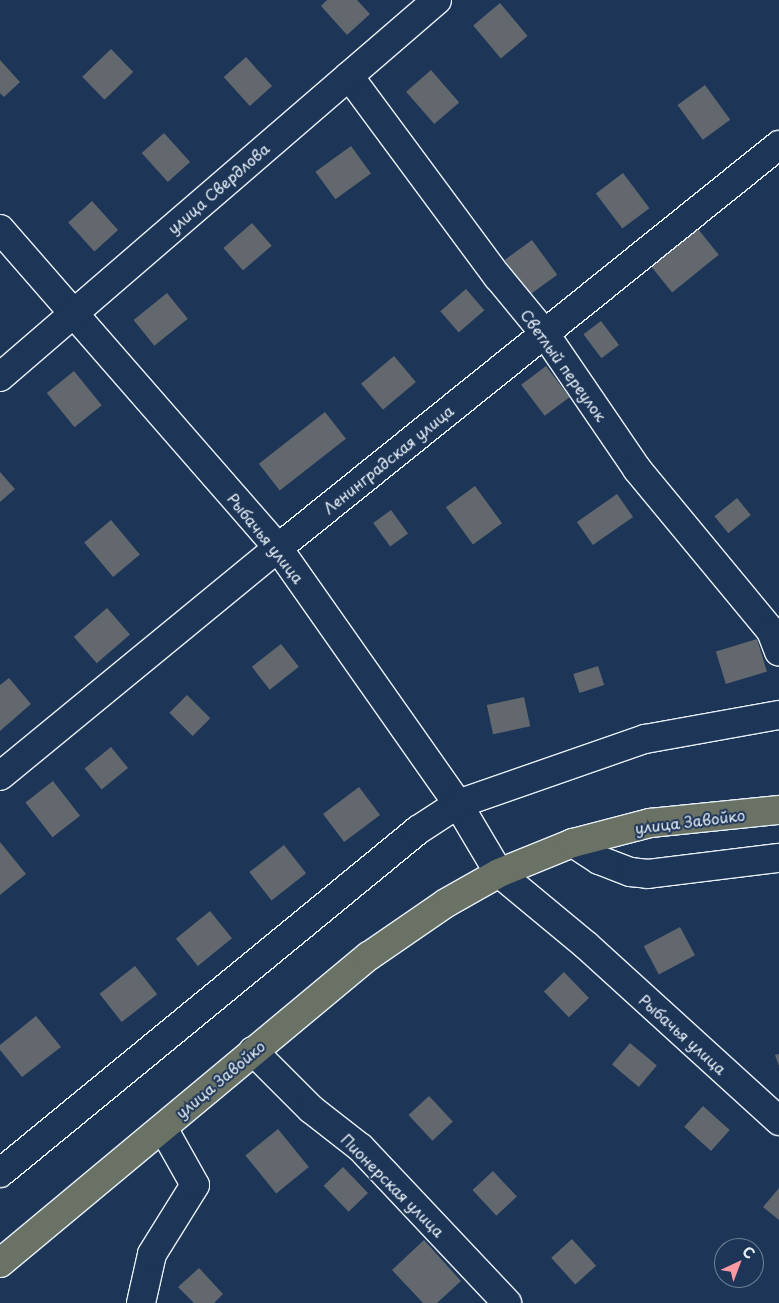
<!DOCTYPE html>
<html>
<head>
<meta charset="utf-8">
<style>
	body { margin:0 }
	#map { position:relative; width:779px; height:1303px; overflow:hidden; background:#1d3557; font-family:"Playpen Sans",sans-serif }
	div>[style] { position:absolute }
	.building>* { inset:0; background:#62686e; transform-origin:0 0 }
	.roads { filter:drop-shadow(1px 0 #e8f1f8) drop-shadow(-1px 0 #e8f1f8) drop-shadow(0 1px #e8f1f8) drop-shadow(0 -1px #e8f1f8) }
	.minor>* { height:28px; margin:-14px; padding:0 14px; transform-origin:14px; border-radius:14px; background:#1d3557 }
	.major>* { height:28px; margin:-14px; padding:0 14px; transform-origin:14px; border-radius:14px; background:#6a7165 }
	span { translate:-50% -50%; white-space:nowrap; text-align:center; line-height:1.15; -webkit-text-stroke:4px #1d3557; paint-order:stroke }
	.street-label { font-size:15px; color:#e8f1f8 }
	.north { position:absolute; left:714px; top:1238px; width:50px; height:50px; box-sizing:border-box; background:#1d3557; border:1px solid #6e8097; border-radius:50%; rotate:43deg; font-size:14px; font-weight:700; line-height:20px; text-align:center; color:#e8f1f8 }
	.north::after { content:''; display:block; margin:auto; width:18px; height:22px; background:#ff9aa2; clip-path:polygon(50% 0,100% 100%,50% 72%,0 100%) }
</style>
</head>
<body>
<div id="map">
	<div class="building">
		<i style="clip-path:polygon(327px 0,357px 0,370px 14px,347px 35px,321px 6px)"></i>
		<i style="left:500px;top:3px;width:43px;height:35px;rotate:50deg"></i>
		<i style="left:111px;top:49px;width:32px;height:40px;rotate:46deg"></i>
		<i style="left:246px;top:57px;width:39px;height:30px;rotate:48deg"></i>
		<i style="clip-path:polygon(0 60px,20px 82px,4px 97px,0 93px)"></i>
		<i style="left:431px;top:70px;width:43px;height:33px;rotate:49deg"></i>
		<i style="left:705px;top:85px;width:43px;height:34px;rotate:54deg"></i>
		<i style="left:164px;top:133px;width:39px;height:30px;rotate:48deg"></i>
		<i style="left:351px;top:146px;width:34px;height:44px;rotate:54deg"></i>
		<i style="left:623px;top:173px;width:44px;height:34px;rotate:53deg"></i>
		<i style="left:92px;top:201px;width:39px;height:32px;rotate:48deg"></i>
		<i style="left:252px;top:223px;width:30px;height:38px;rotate:49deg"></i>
		<i style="left:698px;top:229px;width:33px;height:60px;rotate:51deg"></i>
		<i style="left:532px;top:240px;width:43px;height:34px;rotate:54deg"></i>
		<i style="left:466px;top:289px;width:28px;height:34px;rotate:49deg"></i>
		<i style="left:167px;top:293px;width:33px;height:43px;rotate:51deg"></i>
		<i style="left:601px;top:321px;width:30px;height:22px;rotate:53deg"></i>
		<i style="left:394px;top:356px;width:34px;height:43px;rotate:50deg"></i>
		<i style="left:546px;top:366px;width:39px;height:31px;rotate:53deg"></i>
		<i style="left:74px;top:371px;width:44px;height:35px;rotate:51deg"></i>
		<i style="left:325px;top:412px;width:34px;height:84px;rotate:52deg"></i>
		<i style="clip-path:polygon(0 472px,15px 489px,0 502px)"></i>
		<i style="left:475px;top:486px;width:46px;height:36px;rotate:54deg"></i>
		<i style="left:617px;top:494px;width:28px;height:49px;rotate:55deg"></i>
		<i style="left:737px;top:498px;width:22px;height:29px;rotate:51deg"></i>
		<i style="left:391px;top:510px;width:29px;height:22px;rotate:54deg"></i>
		<i style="left:111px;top:520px;width:45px;height:35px;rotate:50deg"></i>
		<i style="left:107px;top:608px;width:35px;height:44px;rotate:49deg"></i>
		<i style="left:757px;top:639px;width:34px;height:43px;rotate:73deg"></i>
		<i style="left:281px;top:644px;width:29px;height:37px;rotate:52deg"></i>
		<i style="left:598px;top:666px;width:20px;height:26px;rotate:72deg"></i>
		<i style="clip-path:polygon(9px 678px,31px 704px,0 731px,0 685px)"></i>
		<i style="left:187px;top:695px;width:33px;height:25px;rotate:45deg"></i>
		<i style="left:524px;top:697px;width:30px;height:38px;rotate:78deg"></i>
		<i style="left:111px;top:747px;width:27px;height:34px;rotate:51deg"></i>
		<i style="left:53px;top:781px;width:44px;height:35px;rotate:52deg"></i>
		<i style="left:359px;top:787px;width:35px;height:45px;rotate:53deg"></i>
		<i style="clip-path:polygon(0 842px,26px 874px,0 895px)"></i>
		<i style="left:284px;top:845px;width:36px;height:44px;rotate:52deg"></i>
		<i style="left:210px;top:911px;width:35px;height:44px;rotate:51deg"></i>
		<i style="left:680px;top:927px;width:32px;height:41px;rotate:62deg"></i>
		<i style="left:135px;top:966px;width:36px;height:45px;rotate:52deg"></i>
		<i style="left:564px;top:972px;width:36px;height:28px;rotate:46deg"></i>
		<i style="clip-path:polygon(36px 1016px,61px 1047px,22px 1077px,0 1050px,0 1045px)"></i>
		<i style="left:630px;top:1043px;width:35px;height:28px;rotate:40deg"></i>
		<i style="clip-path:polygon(779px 1054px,779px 1066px,775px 1055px)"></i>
		<i style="left:429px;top:1096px;width:35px;height:28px;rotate:47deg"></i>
		<i style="left:703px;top:1106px;width:36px;height:28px;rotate:42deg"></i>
		<i style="left:278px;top:1129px;width:49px;height:42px;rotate:51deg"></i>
		<i style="left:343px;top:1167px;width:36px;height:27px;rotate:46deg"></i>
		<i style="left:493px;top:1171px;width:35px;height:28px;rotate:47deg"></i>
		<i style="clip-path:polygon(779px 1188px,779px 1220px,763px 1207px)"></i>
		<i style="left:572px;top:1239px;width:36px;height:28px;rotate:48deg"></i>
		<i style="clip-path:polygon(424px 1240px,461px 1281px,437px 1303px,423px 1303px,392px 1270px)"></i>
		<i style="clip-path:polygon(199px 1268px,223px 1294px,214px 1303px,194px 1303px,178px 1287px)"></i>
	</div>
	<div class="roads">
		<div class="minor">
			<i style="left:349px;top:76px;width:250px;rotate:53.5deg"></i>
			<i style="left:498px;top:277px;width:74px;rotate:50.5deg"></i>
			<i style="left:545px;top:334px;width:163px;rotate:55.7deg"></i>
			<i style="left:637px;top:469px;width:210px;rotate:50.4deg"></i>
			<i style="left:771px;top:631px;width:22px;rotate:69deg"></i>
			<i style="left:0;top:229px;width:423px;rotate:48.9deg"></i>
			<i style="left:278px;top:548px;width:313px;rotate:54.9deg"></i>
			<i style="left:458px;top:804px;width:80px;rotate:59.3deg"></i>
			<i style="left:499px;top:873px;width:114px;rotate:39.7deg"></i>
			<i style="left:587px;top:946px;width:260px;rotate:42.3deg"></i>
			<i style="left:0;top:377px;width:577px;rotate:-40.78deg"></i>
			<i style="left:0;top:776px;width:360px;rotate:-39.4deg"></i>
			<i style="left:278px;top:548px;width:643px;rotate:-38.81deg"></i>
			<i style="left:573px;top:843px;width:31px;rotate:33deg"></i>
			<i style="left:599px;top:860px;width:33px;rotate:21deg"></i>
			<i style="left:630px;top:872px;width:18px;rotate:6deg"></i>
			<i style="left:648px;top:874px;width:132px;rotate:-7deg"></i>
			<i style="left:253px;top:1051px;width:82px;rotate:45deg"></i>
			<i style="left:311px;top:1109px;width:63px;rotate:38deg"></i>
			<i style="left:361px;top:1148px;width:213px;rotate:46.7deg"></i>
			<i style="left:0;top:1173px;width:541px;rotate:-39.37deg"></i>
			<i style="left:418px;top:830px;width:48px;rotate:-33deg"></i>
			<i style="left:458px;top:804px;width:198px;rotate:-19.2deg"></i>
			<i style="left:645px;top:739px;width:136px;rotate:-10.2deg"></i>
			<i style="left:141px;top:1303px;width:50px;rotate:-77.3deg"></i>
			<i style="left:152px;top:1254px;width:81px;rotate:-58.1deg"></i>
			<i style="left:195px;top:1185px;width:65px;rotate:-119.3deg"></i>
		</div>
		<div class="major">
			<i style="left:0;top:1263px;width:480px;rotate:-39.8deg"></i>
			<i style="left:369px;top:956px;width:93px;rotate:-34.5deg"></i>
			<i style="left:446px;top:903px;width:61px;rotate:-29.5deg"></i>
			<i style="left:499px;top:873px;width:80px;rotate:-22.1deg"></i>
			<i style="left:573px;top:843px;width:80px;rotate:-14.6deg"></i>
			<i style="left:650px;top:823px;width:130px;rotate:-5.8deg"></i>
		</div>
	</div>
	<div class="street-label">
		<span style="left:218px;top:188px;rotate:-41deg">улица Свердлова</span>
		<span style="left:564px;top:365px;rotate:54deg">Светлый переулок</span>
		<span style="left:388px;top:459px;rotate:-39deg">Ленинградская улица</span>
		<span style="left:266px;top:538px;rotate:51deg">Рыбачья улица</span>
		<span style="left:690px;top:821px;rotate:-7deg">улица Завойко</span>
		<span style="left:683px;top:1034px;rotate:42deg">Рыбачья улица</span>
		<span style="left:220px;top:1079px;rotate:-40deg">улица Завойко</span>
		<span style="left:393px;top:1185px;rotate:45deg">Пионерская улица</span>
	</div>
	<div class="north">С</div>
</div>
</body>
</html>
